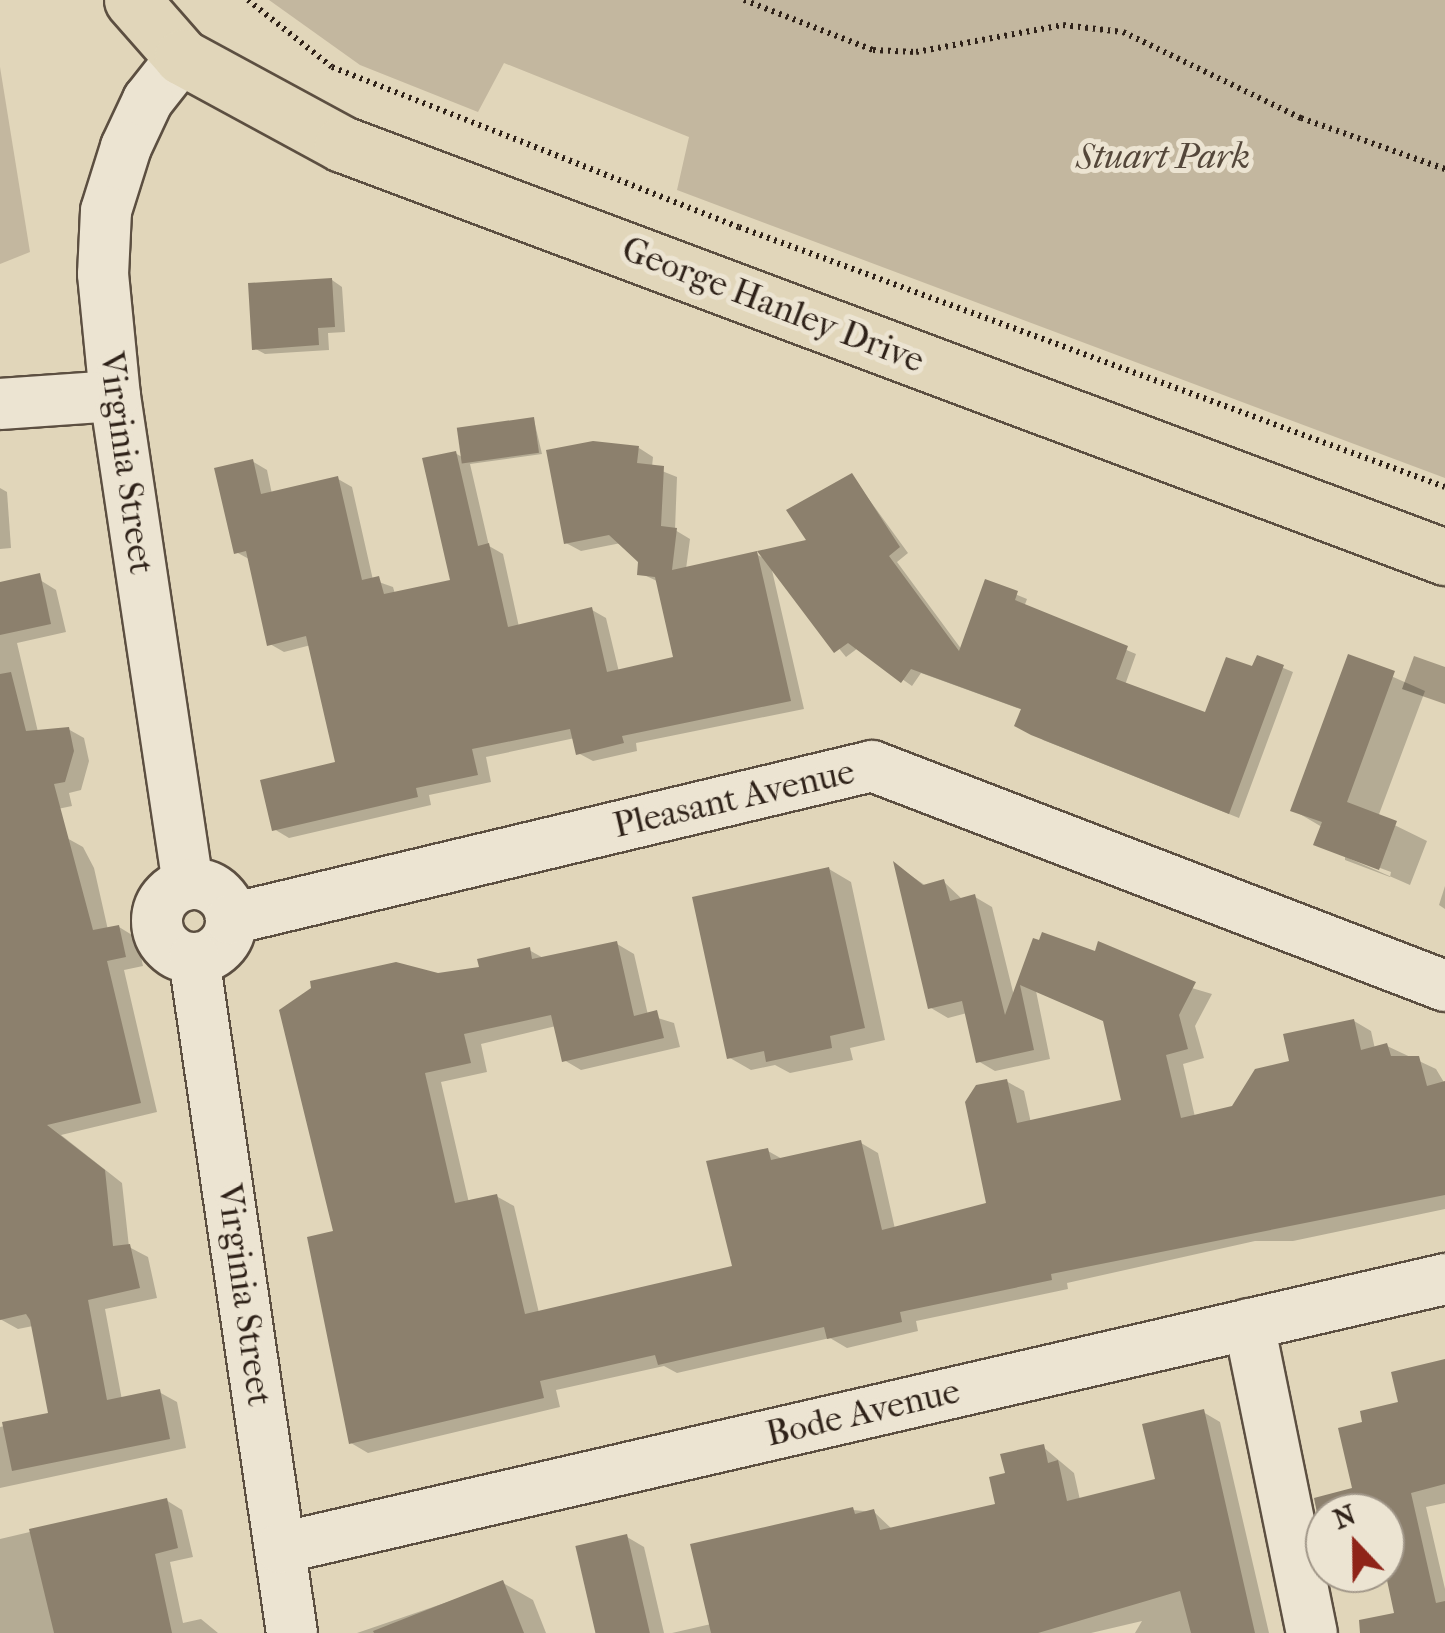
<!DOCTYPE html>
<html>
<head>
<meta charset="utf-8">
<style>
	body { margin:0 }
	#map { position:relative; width:1445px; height:1633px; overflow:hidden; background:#e1d6ba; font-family:"IM FELL French Canon",serif }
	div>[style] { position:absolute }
	.green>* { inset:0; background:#c3b79f }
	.water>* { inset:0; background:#a49983 }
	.shadow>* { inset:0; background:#0003 }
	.building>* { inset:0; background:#8c806d; transform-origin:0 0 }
	.path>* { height:6px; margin-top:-3px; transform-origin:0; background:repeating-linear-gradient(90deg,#2f2219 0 2.5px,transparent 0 7.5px) }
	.roads { filter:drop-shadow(2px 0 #5c4f41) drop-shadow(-2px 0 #5c4f41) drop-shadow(0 2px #5c4f41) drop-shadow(0 -2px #5c4f41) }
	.minor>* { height:50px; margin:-25px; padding:0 25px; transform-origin:25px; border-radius:25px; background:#ece4d2 }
	.minor>.ring { margin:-25px; padding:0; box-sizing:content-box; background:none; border:50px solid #ece4d2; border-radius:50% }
	.major>* { height:55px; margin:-27.5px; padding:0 27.5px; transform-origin:27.5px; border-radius:27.5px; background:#e1d6ba }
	span { translate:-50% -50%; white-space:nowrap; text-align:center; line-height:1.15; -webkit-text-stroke:10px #ece4d2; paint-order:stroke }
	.park-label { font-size:35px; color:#54473a; font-style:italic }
	.street-label { font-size:35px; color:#2f2219 }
	.north { position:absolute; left:1305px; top:1493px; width:100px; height:100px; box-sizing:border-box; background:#ece4d2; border:2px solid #a09688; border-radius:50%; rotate:338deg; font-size:28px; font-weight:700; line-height:40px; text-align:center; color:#2f2219 }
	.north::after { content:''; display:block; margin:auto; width:35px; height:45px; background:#8f2418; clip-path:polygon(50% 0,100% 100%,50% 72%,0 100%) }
</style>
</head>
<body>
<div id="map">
	<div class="green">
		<i style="clip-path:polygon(269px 0,1445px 0,1445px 478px,677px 190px,689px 137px,504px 63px,478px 112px,360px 65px)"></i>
		<i style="clip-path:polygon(0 67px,30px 252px,0 264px)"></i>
	</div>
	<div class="water">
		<i style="clip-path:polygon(1414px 656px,1445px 667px,1445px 704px,1402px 689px)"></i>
	</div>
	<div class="shadow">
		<i style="clip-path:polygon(332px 280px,342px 287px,345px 332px,328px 333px,329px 350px,265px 354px,254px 348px)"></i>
		<i style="clip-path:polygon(534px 420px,542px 454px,470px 464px,489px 546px,503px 554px,519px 627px,592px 610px,606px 618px,619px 672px,676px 659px,659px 582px,640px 573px,640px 561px,621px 543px,581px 551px,566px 543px,639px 448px,653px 457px,652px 467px,677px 477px,675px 530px,690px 539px,686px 569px,756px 554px,767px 560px,810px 542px,852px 476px,908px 553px,897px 562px,962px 650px,986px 582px,1027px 599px,1024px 607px,1136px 654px,1125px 685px,1207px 716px,1259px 658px,1293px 672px,1239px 818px,1043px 740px,1023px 710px,921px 673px,912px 686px,858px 648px,846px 657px,771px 566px,804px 709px,636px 743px,637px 751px,593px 761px,578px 753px,575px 738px,486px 757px,491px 782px,429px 795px,431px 805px,289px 838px,274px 829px,338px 764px,311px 645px,284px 652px,270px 644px,249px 559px,236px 552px,252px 461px,267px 470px,272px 494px,338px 479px,352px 487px,373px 580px,393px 587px,395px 594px,453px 581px,455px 453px,469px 461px)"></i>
		<i style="clip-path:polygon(0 488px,7px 492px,11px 548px,0 549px)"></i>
		<i style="clip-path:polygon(40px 580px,56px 590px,66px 632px,17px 643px,38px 732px,68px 729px,84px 738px,89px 761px,81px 790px,69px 793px,72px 806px,0 821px,0 589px)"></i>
		<i style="clip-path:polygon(evenodd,1350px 658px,1425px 691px,1378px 817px,1427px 841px,1410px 885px,1316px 844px,1322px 827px,1293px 810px,1350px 658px,1345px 855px,1391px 872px,1390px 877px,1345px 860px,1345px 855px)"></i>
		<i style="clip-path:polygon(65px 837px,83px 847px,94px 868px,108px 930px,119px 927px,137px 938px,143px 966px,124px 970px,157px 1112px,61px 1135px,122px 1183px,129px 1247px,148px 1257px,157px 1298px,105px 1309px,122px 1400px,159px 1392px,177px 1402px,186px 1448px,0 1488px,0 1427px,51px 1415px,33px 1326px,18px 1329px,0 1319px,0 859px)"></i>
		<i style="clip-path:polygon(897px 866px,926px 886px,944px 882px,963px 900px,975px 897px,992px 907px,1014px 996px,1034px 941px,1212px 994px,1195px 1026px,1204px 1058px,1183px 1064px,1195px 1117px,1234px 1108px,1354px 1021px,1371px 1031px,1375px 1049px,1387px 1046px,1436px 1069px,1445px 1084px,1445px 1209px,1293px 1241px,1255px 1241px,1067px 1283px,1068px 1289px,916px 1321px,918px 1331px,847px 1348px,830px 1338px,677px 1373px,664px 1366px,556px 1390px,560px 1407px,368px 1453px,351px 1443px,336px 1233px,438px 975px,482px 969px,529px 950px,545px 959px,617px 944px,634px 954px,648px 1015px,674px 1023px,680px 1047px,581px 1070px,564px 1060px,556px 1026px,481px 1044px,487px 1072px,441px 1082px,469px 1203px,496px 1196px,514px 1206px,539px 1313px,735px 1268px,768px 1151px,784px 1160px,861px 1143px,878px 1153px,895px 1229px,989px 1205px,1006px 1081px,1024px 1091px,1031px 1123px,1124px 1102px,1106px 1022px,1036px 991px,1050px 1059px,995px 1071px,978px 1061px,967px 1013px,948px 1018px,931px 1008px)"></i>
		<i style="clip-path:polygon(829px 869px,851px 882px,885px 1040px,850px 1048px,853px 1060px,790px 1073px,775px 1065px,751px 1070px,730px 1058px)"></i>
		<i style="clip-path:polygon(1445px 886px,1445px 909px,1439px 905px)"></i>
		<i style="clip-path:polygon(1445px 1362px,1445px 1503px,1426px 1507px,1445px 1589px,1445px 1633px,1401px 1633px,1385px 1568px,1385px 1513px,1348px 1513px,1365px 1424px,1401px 1404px)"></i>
		<i style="clip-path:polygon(1203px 1412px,1220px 1422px,1269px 1633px,1135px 1633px,1142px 1621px,1091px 1633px,672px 1633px,711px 1624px,853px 1510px,874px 1512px,893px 1530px,998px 1505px,1008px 1475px,1043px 1447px,1074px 1473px,1080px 1500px,1158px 1481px)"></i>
		<i style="clip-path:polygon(166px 1500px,182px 1510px,193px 1557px,170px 1562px,183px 1623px,201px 1619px,218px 1633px,0 1633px,0 1539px)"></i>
		<i style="clip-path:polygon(627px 1537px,644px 1547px,664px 1633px,599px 1633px)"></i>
		<i style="clip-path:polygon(503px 1583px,533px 1600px,546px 1633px,357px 1633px)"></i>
	</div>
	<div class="building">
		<i style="clip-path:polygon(332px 278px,335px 327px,318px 328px,319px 345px,252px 350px,248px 283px)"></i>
		<i style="left:534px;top:417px;width:36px;height:78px;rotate:82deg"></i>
		<i style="clip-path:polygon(593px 441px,639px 446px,637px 463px,664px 466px,661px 526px,677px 528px,672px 570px,757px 551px,791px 701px,622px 736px,624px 743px,576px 755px,570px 729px,472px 749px,478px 775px,416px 788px,418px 797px,272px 831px,260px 780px,335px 762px,306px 636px,267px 646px,246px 551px,234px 554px,214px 468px,253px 459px,261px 494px,338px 476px,362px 580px,379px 576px,384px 594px,450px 580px,422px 458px,456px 451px,478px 546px,489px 543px,508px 627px,592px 607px,607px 672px,673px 657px,655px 577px,637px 575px,638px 562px,609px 535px,564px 544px,546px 450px)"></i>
		<i style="clip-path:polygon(852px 473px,900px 547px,889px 556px,959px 651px,985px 579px,1018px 591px,1015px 600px,1128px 646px,1116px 679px,1205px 712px,1226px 657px,1252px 666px,1257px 655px,1284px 665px,1229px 814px,1031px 735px,1014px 726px,1021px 709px,911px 669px,901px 683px,848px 643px,834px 653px,757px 551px,806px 540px,786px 510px)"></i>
		<i style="clip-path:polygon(40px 573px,51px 624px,0 635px,0 582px)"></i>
		<i style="clip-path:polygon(1348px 654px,1395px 671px,1347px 802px,1397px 821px,1379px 870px,1313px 845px,1322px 822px,1290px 811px)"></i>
		<i style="clip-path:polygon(11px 672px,26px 731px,69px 727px,74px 751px,65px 782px,54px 784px,93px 930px,119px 925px,126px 957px,107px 961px,141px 1103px,47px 1125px,105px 1170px,113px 1246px,130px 1244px,140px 1288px,88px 1300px,107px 1400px,160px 1389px,170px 1439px,12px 1471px,2px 1422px,48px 1413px,30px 1320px,26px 1314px,0 1320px,0 674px)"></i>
		<i style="clip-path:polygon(893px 861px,923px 885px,944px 879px,950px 901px,975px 894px,1005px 1015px,1033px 938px,1039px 940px,1042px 932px,1095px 951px,1098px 941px,1196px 982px,1179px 1015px,1188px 1049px,1166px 1055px,1181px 1118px,1232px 1106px,1255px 1069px,1289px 1061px,1283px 1034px,1354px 1019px,1361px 1050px,1387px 1043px,1391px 1056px,1419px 1056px,1427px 1086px,1445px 1081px,1445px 1195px,1051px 1274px,1052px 1280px,900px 1312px,902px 1322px,827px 1339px,824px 1327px,658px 1365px,655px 1355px,540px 1381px,544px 1398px,349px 1444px,307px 1237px,333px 1231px,279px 1010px,311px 988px,310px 981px,396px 962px,438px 973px,479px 967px,477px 959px,530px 947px,532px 959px,617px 941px,634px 1016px,657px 1010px,664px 1038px,562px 1062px,551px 1015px,464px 1034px,471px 1063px,425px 1073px,455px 1203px,497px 1194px,525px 1314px,732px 1266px,706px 1161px,768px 1148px,771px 1160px,861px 1140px,882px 1230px,986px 1203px,965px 1102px,976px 1085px,1007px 1079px,1017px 1123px,1121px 1100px,1103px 1021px,1020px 985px,1034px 1050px,976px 1063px,962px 1001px,928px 1009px)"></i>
		<i style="clip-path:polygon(829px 867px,865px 1028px,830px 1036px,832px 1048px,766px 1062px,764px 1051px,727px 1059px,692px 897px)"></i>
		<i style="clip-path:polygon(1445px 1359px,1445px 1484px,1411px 1493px,1436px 1603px,1445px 1601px,1445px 1633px,1360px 1633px,1359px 1620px,1394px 1613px,1385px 1571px,1385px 1513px,1317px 1513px,1314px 1498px,1352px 1488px,1338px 1428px,1362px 1422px,1360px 1411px,1398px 1402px,1391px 1372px)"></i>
		<i style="clip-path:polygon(1204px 1409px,1255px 1633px,1191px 1633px,1180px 1591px,1038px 1633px,711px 1633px,690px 1544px,853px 1507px,855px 1514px,874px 1509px,880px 1530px,995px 1504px,989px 1477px,1005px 1473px,1000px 1454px,1044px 1444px,1048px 1463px,1058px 1460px,1067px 1501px,1155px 1479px,1142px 1424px)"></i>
		<i style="clip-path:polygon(167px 1498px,178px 1548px,155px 1554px,172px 1633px,54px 1633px,29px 1529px)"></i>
		<i style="left:627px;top:1534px;width:102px;height:53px;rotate:77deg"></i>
		<i style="clip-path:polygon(503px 1580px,524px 1633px,374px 1633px,373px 1631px)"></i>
	</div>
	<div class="path">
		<i style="left:248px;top:0;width:107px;rotate:38.6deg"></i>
		<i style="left:332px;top:67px;width:437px;rotate:21.5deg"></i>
		<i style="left:739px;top:227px;width:752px;rotate:20.22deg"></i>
		<i style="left:744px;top:0;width:138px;rotate:21.2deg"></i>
		<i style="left:873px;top:50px;width:43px;rotate:2.7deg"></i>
		<i style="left:916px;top:52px;width:149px;rotate:-10.4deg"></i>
		<i style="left:1063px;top:25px;width:60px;rotate:6.7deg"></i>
		<i style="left:1123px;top:32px;width:198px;rotate:25.8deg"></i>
		<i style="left:1301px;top:118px;width:153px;rotate:19.5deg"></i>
	</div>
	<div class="roads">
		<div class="minor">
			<i style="left:182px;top:57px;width:55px;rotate:128.3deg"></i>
			<i style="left:148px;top:100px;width:52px;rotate:115.1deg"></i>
			<i style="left:126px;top:147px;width:67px;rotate:107.4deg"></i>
			<i style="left:106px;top:211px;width:63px;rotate:92.7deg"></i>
			<i style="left:103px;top:274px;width:123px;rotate:84.4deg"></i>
			<i style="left:115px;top:396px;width:494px;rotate:81.5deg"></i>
			<i style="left:0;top:404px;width:115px;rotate:-4deg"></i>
			<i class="ring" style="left:157px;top:884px;width:24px;height:24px"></i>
			<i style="left:231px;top:919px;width:659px;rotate:-13.42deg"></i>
			<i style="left:872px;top:766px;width:614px;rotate:21deg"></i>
			<i style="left:194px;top:958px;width:682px;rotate:81.74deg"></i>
			<i style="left:1249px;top:1324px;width:315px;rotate:78.5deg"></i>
			<i style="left:281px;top:1548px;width:1195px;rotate:-13.01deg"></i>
		</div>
		<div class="major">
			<i style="left:132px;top:0;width:76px;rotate:48.7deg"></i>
			<i style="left:182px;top:57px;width:182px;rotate:28.5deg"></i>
			<i style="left:342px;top:144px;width:1178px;rotate:20.53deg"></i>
		</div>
	</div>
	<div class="park-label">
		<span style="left:1163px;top:157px">Stuart Park</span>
	</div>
	<div class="street-label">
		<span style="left:773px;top:305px;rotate:21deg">George Hanley Drive</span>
		<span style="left:126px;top:463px;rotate:82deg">Virginia Street</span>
		<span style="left:734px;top:799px;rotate:-13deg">Pleasant Avenue</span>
		<span style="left:244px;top:1295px;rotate:82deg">Virginia Street</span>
		<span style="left:863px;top:1413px;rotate:-13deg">Bode Avenue</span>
	</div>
	<div class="north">N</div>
</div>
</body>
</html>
